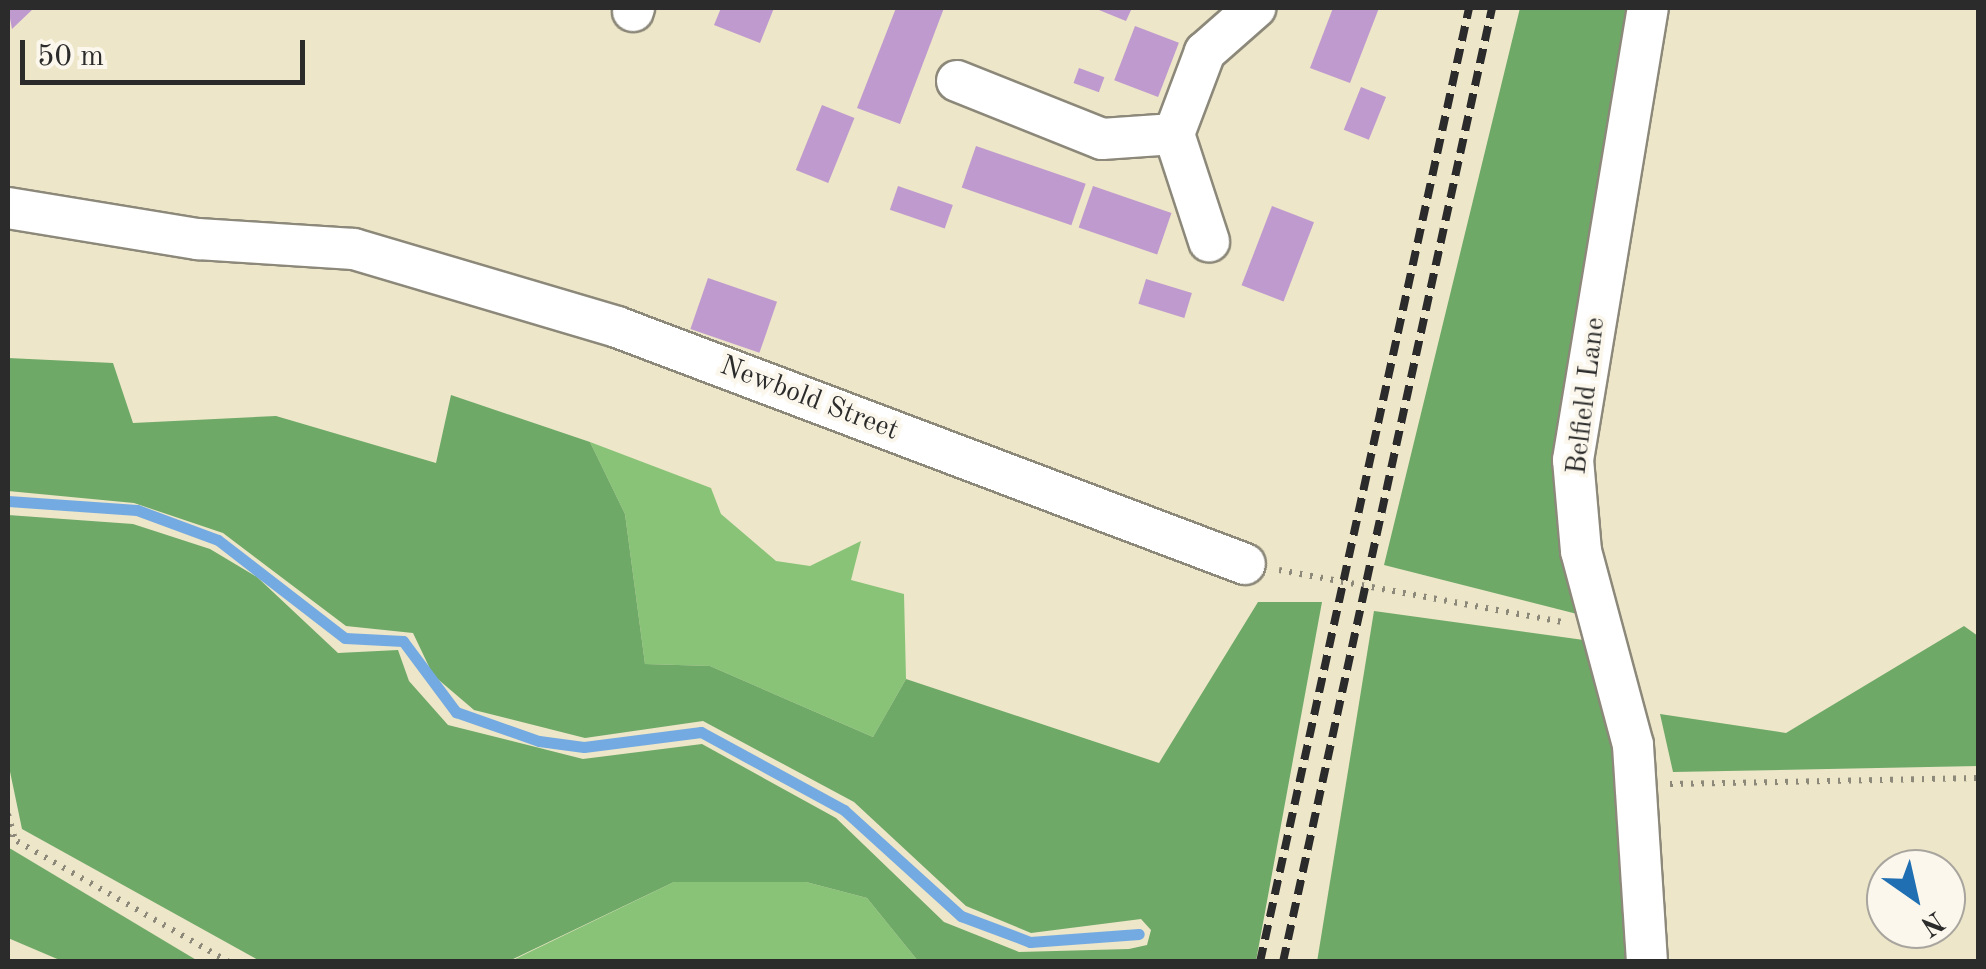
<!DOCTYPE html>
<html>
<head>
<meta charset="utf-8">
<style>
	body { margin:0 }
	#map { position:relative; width:1986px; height:969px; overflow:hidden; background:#ede6c8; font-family:"Old Standard TT",serif }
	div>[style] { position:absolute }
	.green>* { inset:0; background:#89c378 }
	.forest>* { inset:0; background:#6ea968 }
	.stream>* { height:11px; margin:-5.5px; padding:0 5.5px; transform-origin:5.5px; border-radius:5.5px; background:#74aae2 }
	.building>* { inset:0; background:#bf9ace; transform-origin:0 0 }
	.path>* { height:6px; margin-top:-3px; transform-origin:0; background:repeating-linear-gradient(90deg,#8c887a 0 2.5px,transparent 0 10.5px) }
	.roads { filter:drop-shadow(2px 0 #8c887a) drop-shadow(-2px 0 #8c887a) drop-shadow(0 2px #8c887a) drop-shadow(0 -2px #8c887a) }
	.minor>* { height:40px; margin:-20px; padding:0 20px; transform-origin:20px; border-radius:20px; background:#fff }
	.rail>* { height:8px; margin-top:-4px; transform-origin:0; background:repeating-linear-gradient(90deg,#2b2b2b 0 15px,transparent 0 23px) }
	span { translate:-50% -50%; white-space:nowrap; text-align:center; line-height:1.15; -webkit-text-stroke:8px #fbf7ec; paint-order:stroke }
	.street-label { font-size:28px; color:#2b2b2b }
	.frame { position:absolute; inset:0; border:10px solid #2b2b2b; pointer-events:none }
	.north { position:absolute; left:1866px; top:849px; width:100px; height:100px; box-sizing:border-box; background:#fbf7ec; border:2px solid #a8a59f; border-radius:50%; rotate:146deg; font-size:28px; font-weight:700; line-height:40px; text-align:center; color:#2b2b2b }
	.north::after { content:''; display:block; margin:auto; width:35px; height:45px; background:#1f6fb2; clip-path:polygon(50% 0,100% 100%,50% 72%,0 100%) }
	.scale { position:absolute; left:20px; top:40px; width:285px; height:45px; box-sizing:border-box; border:5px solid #2b2b2b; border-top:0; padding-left:12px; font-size:30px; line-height:35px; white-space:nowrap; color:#2b2b2b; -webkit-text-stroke:8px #fbf7ec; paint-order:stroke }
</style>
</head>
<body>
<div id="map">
	<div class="green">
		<i style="clip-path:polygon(590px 442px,711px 488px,721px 514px,776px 561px,810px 566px,861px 541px,851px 580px,904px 594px,906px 679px,873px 737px,710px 666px,645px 664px,625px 514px)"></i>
		<i style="clip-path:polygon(674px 882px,806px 882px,867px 898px,918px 961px,509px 962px)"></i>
	</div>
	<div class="forest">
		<i style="clip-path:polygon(1520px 8px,1630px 8px,1569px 389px,1585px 616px,1384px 565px)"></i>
		<i style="clip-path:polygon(8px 358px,113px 363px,133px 423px,276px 416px,436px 463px,451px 395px,590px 442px,625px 514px,645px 664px,710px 666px,873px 737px,906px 679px,1159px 763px,1258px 602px,1322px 602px,1256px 961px,918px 961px,867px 898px,806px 882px,674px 882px,509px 961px,260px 961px,22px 829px,8px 762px,8px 515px,133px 524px,210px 549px,257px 577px,338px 653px,398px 650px,409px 681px,448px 725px,583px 759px,702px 744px,836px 818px,944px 922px,1019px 952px,1129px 949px,1147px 945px,1151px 930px,1141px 919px,1031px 933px,966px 906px,854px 802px,703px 721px,585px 738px,474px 710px,433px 675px,413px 633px,346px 626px,223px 533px,134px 503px,8px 491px)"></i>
		<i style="clip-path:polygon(1374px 611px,1591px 641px,1621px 750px,1627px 961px,1317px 962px)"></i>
		<i style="clip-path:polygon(1964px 626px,1978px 636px,1978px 766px,1673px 772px,1660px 714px,1786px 733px)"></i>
		<i style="clip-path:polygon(8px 848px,11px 849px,198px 961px,62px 961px,8px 938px)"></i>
	</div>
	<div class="stream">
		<i style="left:8px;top:501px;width:129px;rotate:4deg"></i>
		<i style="left:137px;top:510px;width:86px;rotate:20.3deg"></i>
		<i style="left:218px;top:540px;width:160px;rotate:37.7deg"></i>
		<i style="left:345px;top:638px;width:58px;rotate:3deg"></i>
		<i style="left:403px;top:641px;width:89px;rotate:53.3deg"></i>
		<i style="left:456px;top:712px;width:88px;rotate:19.3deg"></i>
		<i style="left:539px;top:741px;width:45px;rotate:7.6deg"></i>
		<i style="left:584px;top:747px;width:118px;rotate:-7.3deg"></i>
		<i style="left:701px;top:732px;width:163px;rotate:28.6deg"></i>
		<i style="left:844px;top:810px;width:158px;rotate:42.2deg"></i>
		<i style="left:961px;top:916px;width:74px;rotate:20.6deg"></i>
		<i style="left:1030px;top:942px;width:109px;rotate:-4.2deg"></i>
	</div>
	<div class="building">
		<i style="clip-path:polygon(8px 8px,34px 8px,12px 29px)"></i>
		<i style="clip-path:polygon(721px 8px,774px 8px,760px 43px,714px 25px)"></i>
		<i style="clip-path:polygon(896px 8px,944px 8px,900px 124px,857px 108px)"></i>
		<i style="clip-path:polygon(1094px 8px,1132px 8px,1126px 21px)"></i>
		<i style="clip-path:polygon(1333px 8px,1379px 8px,1350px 83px,1310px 68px)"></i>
		<i style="left:1135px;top:26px;width:47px;height:58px;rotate:21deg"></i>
		<i style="left:1079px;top:68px;width:27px;height:16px;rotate:20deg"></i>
		<i style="left:1361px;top:87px;width:27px;height:46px;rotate:22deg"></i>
		<i style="left:822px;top:105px;width:35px;height:70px;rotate:22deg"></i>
		<i style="left:976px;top:146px;width:116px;height:44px;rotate:19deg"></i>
		<i style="left:898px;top:186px;width:58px;height:25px;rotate:19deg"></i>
		<i style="left:1093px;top:186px;width:83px;height:44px;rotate:19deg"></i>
		<i style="left:1272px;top:206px;width:45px;height:85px;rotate:21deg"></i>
		<i style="left:708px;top:278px;width:73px;height:54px;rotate:19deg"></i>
		<i style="left:1146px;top:279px;width:48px;height:26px;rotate:17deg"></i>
	</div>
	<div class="path">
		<i style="left:1279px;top:570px;width:288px;rotate:10.4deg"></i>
		<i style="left:1670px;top:784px;width:308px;rotate:-1.1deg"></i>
		<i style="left:8px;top:814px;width:24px;rotate:75deg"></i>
		<i style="left:8px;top:836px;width:254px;rotate:29.7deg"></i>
	</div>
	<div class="roads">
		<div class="minor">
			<i style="left:633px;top:11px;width:3px;rotate:-72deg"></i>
			<i style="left:957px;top:81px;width:156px;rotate:21.8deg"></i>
			<i style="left:1102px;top:139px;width:72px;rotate:-4deg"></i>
			<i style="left:1174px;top:134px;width:88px;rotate:-69.3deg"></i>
			<i style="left:1205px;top:52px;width:67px;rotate:-41.3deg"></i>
			<i style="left:1174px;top:134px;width:113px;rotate:71.9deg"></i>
			<i style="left:8px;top:208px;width:193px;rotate:9.3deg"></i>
			<i style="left:198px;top:239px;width:156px;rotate:3.7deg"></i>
			<i style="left:354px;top:249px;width:274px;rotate:16.5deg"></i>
			<i style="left:617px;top:327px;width:671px;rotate:20.68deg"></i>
			<i style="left:1647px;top:962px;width:217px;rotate:-93.7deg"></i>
			<i style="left:1633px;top:745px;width:201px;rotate:-105deg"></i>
			<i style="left:1581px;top:551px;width:91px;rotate:-95deg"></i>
			<i style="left:1573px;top:460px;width:458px;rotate:-80.6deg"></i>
		</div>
	</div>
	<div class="rail">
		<i style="left:1260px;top:962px;width:977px;rotate:-77.64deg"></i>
		<i style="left:1283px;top:962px;width:977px;rotate:-77.64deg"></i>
	</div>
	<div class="street-label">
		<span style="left:1587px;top:396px;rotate:-83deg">Belfield Lane</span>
		<span style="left:809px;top:399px;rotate:21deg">Newbold Street</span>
	</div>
	<div class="frame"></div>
	<div class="north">N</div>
	<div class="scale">50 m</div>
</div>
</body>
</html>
